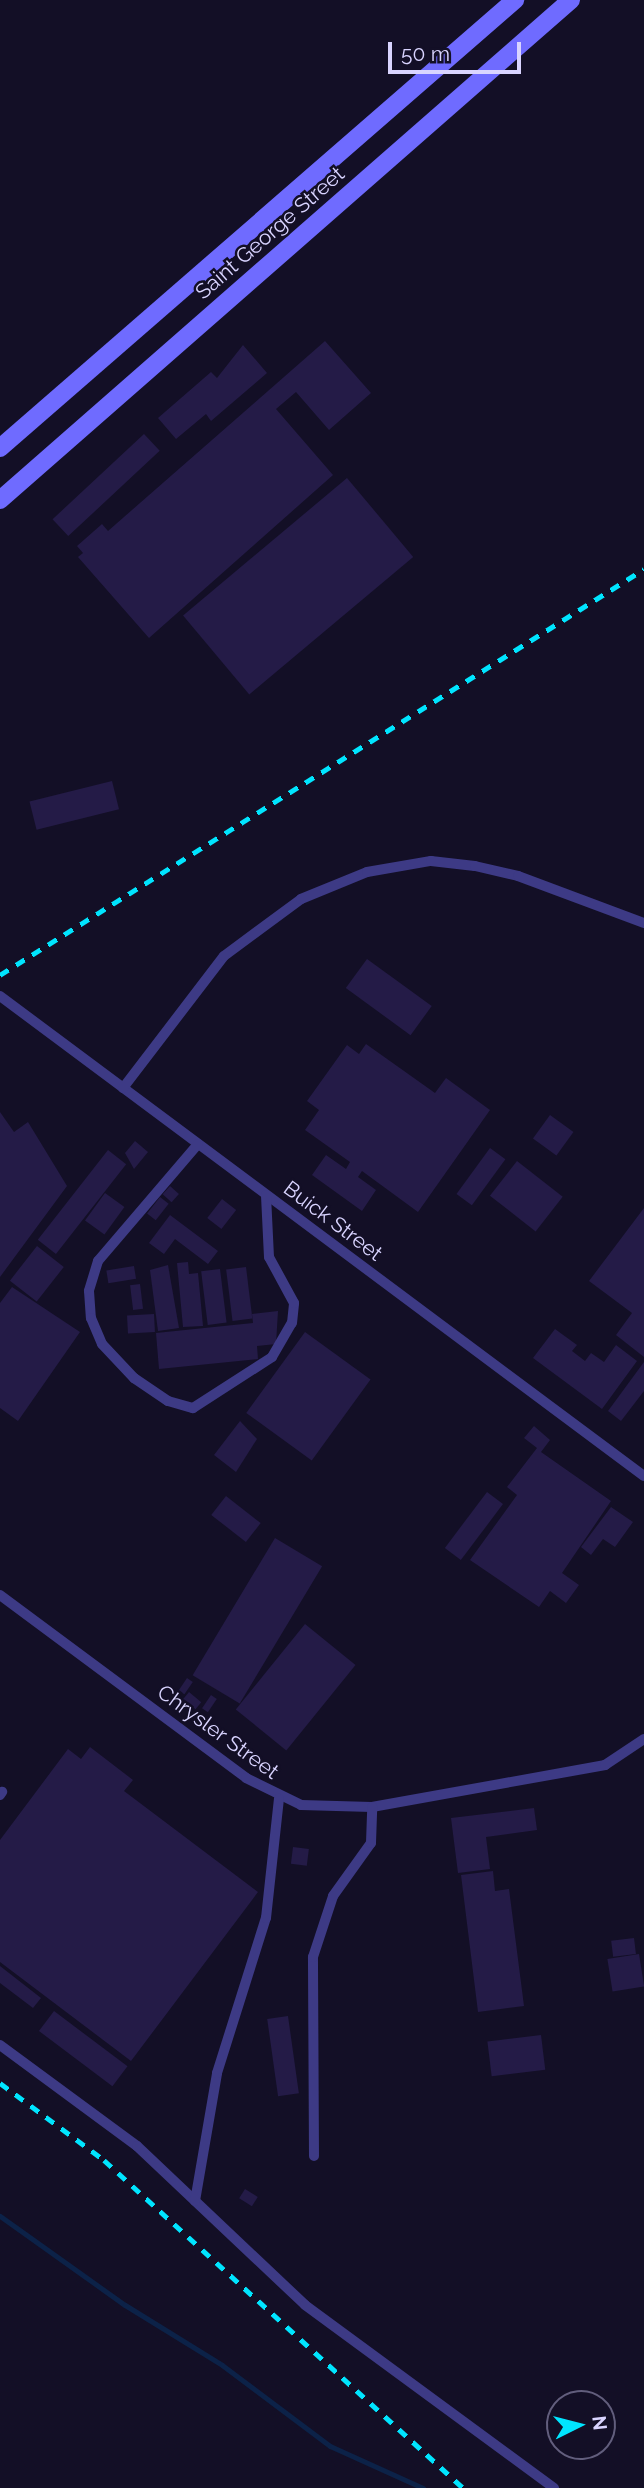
<!DOCTYPE html>
<html>
<head>
<meta charset="utf-8">
<style>
	body { margin:0 }
	#map { position:relative; width:644px; height:2488px; overflow:hidden; background:#130f26; font-family:Raleway,sans-serif }
	div>[style] { position:absolute }
	.stream>* { height:5px; margin:-2.5px; padding:0 2.5px; transform-origin:2.5px; border-radius:2.5px; background:#0c2248 }
	.building>* { inset:0; background:#241b47; transform-origin:0 0 }
	.lane>* { height:10px; margin:-5px; padding:0 5px; transform-origin:5px; border-radius:5px; background:#3d3a85 }
	.secondary>* { height:18px; margin:-9px; padding:0 9px; transform-origin:9px; border-radius:9px; background:#6f6bff }
	.rail>* { height:5px; margin-top:-2.5px; transform-origin:0; background:repeating-linear-gradient(90deg,#00e5ff 0 10px,transparent 0 19px) }
	span { translate:-50% -50%; white-space:nowrap; text-align:center; line-height:1.15; -webkit-text-stroke:5px #130f26; paint-order:stroke }
	.street-label { font-size:21px; color:#d9d4ff }
	.north { position:absolute; left:546px; top:2390px; width:70px; height:70px; box-sizing:border-box; background:#130f26; border:2px solid #625e7d; border-radius:50%; rotate:84deg; font-size:19px; font-weight:700; line-height:28px; text-align:center; color:#d9d4ff }
	.north::after { content:''; display:block; margin:auto; width:24px; height:32px; background:#00e5ff; clip-path:polygon(50% 0,100% 100%,50% 72%,0 100%) }
	.scale { position:absolute; left:388px; top:42px; width:133px; height:32px; box-sizing:border-box; border:4px solid #d9d4ff; border-top:0; padding-left:9px; font-size:21px; line-height:24px; white-space:nowrap; color:#d9d4ff; -webkit-text-stroke:5px #130f26; paint-order:stroke }
</style>
</head>
<body>
<div id="map">
	<div class="stream">
		<i style="left:0;top:2216px;width:153px;rotate:35.5deg"></i>
		<i style="left:125px;top:2305px;width:114px;rotate:31.7deg"></i>
		<i style="left:222px;top:2365px;width:135px;rotate:36.9deg"></i>
		<i style="left:330px;top:2446px;width:102px;rotate:24.3deg"></i>
	</div>
	<div class="building">
		<i style="clip-path:polygon(325px 341px,371px 393px,329px 430px,296px 392px,276px 409px,333px 475px,149px 638px,78px 557px,83px 553px,77px 546px,102px 524px,108px 531px)"></i>
		<i style="clip-path:polygon(243px 345px,267px 373px,211px 421px,206px 414px,176px 439px,158px 418px,211px 372px,217px 378px)"></i>
		<i style="left:144px;top:434px;width:23px;height:125px;rotate:47deg"></i>
		<i style="left:347px;top:478px;width:103px;height:214px;rotate:50deg"></i>
		<i style="left:112px;top:781px;width:29px;height:85px;rotate:76deg"></i>
		<i style="left:367px;top:959px;width:80px;height:36px;rotate:36deg"></i>
		<i style="clip-path:polygon(366px 1044px,435px 1093px,446px 1078px,490px 1110px,418px 1212px,362px 1171px,358px 1177px,376px 1190px,362px 1211px,312px 1175px,326px 1155px,346px 1169px,350px 1162px,305px 1130px,319px 1110px,307px 1101px,347px 1045px,359px 1054px)"></i>
		<i style="clip-path:polygon(0 1112px,14px 1132px,28px 1122px,67px 1186px,0 1277px)"></i>
		<i style="left:550px;top:1115px;width:29px;height:29px;rotate:36deg"></i>
		<i style="clip-path:polygon(135px 1141px,148px 1152px,134px 1169px,125px 1153px)"></i>
		<i style="left:490px;top:1148px;width:19px;height:57px;rotate:36deg"></i>
		<i style="left:108px;top:1150px;width:23px;height:114px;rotate:38deg"></i>
		<i style="left:517px;top:1161px;width:58px;height:44px;rotate:38deg"></i>
		<i style="left:170px;top:1186px;width:12px;height:11px;rotate:42deg"></i>
		<i style="left:105px;top:1193px;width:24px;height:34px;rotate:36deg"></i>
		<i style="left:160px;top:1197px;width:11px;height:21px;rotate:38deg"></i>
		<i style="left:222px;top:1199px;width:18px;height:24px;rotate:38deg"></i>
		<i style="clip-path:polygon(644px 1208px,644px 1357px,616px 1335px,632px 1313px,589px 1281px)"></i>
		<i style="clip-path:polygon(170px 1215px,218px 1251px,208px 1264px,175px 1239px,164px 1254px,149px 1243px)"></i>
		<i style="left:37px;top:1246px;width:34px;height:44px;rotate:38deg"></i>
		<i style="clip-path:polygon(188px 1262px,189px 1274px,198px 1273px,203px 1326px,183px 1327px,177px 1263px)"></i>
		<i style="clip-path:polygon(168px 1265px,179px 1328px,158px 1331px,150px 1270px)"></i>
		<i style="left:134px;top:1266px;width:13px;height:28px;rotate:81deg"></i>
		<i style="left:246px;top:1267px;width:52px;height:20px;rotate:83deg"></i>
		<i style="left:220px;top:1269px;width:54px;height:19px;rotate:83deg"></i>
		<i style="left:140px;top:1284px;width:25px;height:10px;rotate:83deg"></i>
		<i style="clip-path:polygon(12px 1287px,80px 1332px,18px 1421px,0 1408px,0 1303px)"></i>
		<i style="clip-path:polygon(278px 1311px,276px 1344px,257px 1346px,258px 1359px,159px 1369px,156px 1333px,253px 1323px,252px 1314px)"></i>
		<i style="left:154px;top:1314px;width:18px;height:27px;rotate:87deg"></i>
		<i style="clip-path:polygon(555px 1329px,577px 1345px,572px 1351px,585px 1361px,591px 1353px,604px 1362px,616px 1345px,637px 1361px,602px 1409px,533px 1358px)"></i>
		<i style="left:305px;top:1332px;width:81px;height:100px;rotate:36deg"></i>
		<i style="clip-path:polygon(644px 1362px,644px 1391px,621px 1421px,608px 1411px)"></i>
		<i style="clip-path:polygon(240px 1421px,257px 1439px,236px 1472px,214px 1455px)"></i>
		<i style="clip-path:polygon(534px 1426px,550px 1440px,541px 1452px,611px 1501px,562px 1573px,579px 1585px,566px 1603px,550px 1591px,539px 1607px,470px 1560px,517px 1495px,507px 1487px,537px 1448px,524px 1438px)"></i>
		<i style="left:487px;top:1492px;width:20px;height:70px;rotate:37deg"></i>
		<i style="left:226px;top:1496px;width:44px;height:24px;rotate:38deg"></i>
		<i style="clip-path:polygon(611px 1507px,633px 1522px,615px 1547px,603px 1539px,591px 1555px,581px 1547px)"></i>
		<i style="left:275px;top:1538px;width:55px;height:160px;rotate:31deg"></i>
		<i style="left:305px;top:1624px;width:65px;height:110px;rotate:39deg"></i>
		<i style="left:187px;top:1678px;width:7px;height:15px;rotate:34deg"></i>
		<i style="left:189px;top:1692px;width:16px;height:9px;rotate:40deg"></i>
		<i style="left:211px;top:1695px;width:7px;height:16px;rotate:34deg"></i>
		<i style="clip-path:polygon(90px 1747px,133px 1780px,124px 1791px,258px 1892px,131px 2061px,0 1962px,0 1840px,68px 1749px,81px 1759px)"></i>
		<i style="clip-path:polygon(534px 1808px,537px 1830px,486px 1837px,490px 1869px,458px 1873px,451px 1818px)"></i>
		<i style="left:293px;top:1847px;width:16px;height:17px;rotate:7deg"></i>
		<i style="clip-path:polygon(493px 1871px,495px 1891px,509px 1889px,524px 2006px,478px 2012px,461px 1875px)"></i>
		<i style="left:634px;top:1938px;width:16px;height:23px;rotate:83deg"></i>
		<i style="left:639px;top:1954px;width:33px;height:32px;rotate:81deg"></i>
		<i style="clip-path:polygon(0 1966px,41px 1998px,33px 2008px,0 1983px)"></i>
		<i style="left:54px;top:2011px;width:92px;height:25px;rotate:37deg"></i>
		<i style="left:288px;top:2016px;width:78px;height:21px;rotate:82deg"></i>
		<i style="left:541px;top:2035px;width:35px;height:54px;rotate:83deg"></i>
		<i style="left:245px;top:2189px;width:15px;height:11px;rotate:32deg"></i>
	</div>
	<div class="lane">
		<i style="left:0;top:996px;width:803px;rotate:36.7deg"></i>
		<i style="left:123px;top:1088px;width:166px;rotate:-52.6deg"></i>
		<i style="left:224px;top:956px;width:96px;rotate:-36.5deg"></i>
		<i style="left:301px;top:899px;width:71px;rotate:-22.2deg"></i>
		<i style="left:367px;top:872px;width:65px;rotate:-9.8deg"></i>
		<i style="left:431px;top:861px;width:44px;rotate:6.5deg"></i>
		<i style="left:475px;top:866px;width:44px;rotate:13.1deg"></i>
		<i style="left:518px;top:876px;width:134px;rotate:20.5deg"></i>
		<i style="left:198px;top:1144px;width:154px;rotate:130.5deg"></i>
		<i style="left:98px;top:1261px;width:31px;rotate:107deg"></i>
		<i style="left:89px;top:1291px;width:27px;rotate:86deg"></i>
		<i style="left:91px;top:1318px;width:28px;rotate:67deg"></i>
		<i style="left:102px;top:1344px;width:47px;rotate:46.7deg"></i>
		<i style="left:134px;top:1378px;width:41px;rotate:34.1deg"></i>
		<i style="left:168px;top:1401px;width:26px;rotate:16deg"></i>
		<i style="left:193px;top:1408px;width:94px;rotate:-32.8deg"></i>
		<i style="left:272px;top:1357px;width:39px;rotate:-60deg"></i>
		<i style="left:292px;top:1323px;width:20px;rotate:-84deg"></i>
		<i style="left:294px;top:1303px;width:52px;rotate:-118.5deg"></i>
		<i style="left:269px;top:1257px;width:62px;rotate:-92.8deg"></i>
		<i style="left:0;top:1595px;width:307px;rotate:36.6deg"></i>
		<i style="left:246px;top:1778px;width:61px;rotate:26.1deg"></i>
		<i style="left:301px;top:1805px;width:71px;rotate:1.6deg"></i>
		<i style="left:372px;top:1807px;width:237px;rotate:-10.2deg"></i>
		<i style="left:605px;top:1765px;width:47px;rotate:-33.7deg"></i>
		<i style="left:0;top:1795px;width:4px;rotate:-56deg"></i>
		<i style="left:0;top:2045px;width:170px;rotate:36.4deg"></i>
		<i style="left:137px;top:2146px;width:231px;rotate:43.4deg"></i>
		<i style="left:305px;top:2305px;width:309px;rotate:36.3deg"></i>
		<i style="left:314px;top:2156px;width:199px;rotate:-90.3deg"></i>
		<i style="left:313px;top:1957px;width:64px;rotate:-71.8deg"></i>
		<i style="left:333px;top:1896px;width:65px;rotate:-54.4deg"></i>
		<i style="left:371px;top:1843px;width:36px;rotate:-88deg"></i>
		<i style="left:195px;top:2201px;width:130px;rotate:-80.2deg"></i>
		<i style="left:217px;top:2073px;width:163px;rotate:-72.5deg"></i>
		<i style="left:266px;top:1918px;width:120px;rotate:-83.8deg"></i>
	</div>
	<div class="secondary">
		<i style="left:0;top:448px;width:683px;rotate:-41.02deg"></i>
		<i style="left:0;top:500px;width:759px;rotate:-41.21deg"></i>
	</div>
	<div class="rail">
		<i style="left:0;top:975px;width:761px;rotate:-32.23deg"></i>
		<i style="left:0;top:2083px;width:129px;rotate:36.5deg"></i>
		<i style="left:104px;top:2160px;width:486px;rotate:42.4deg"></i>
	</div>
	<div class="street-label">
		<span style="left:270px;top:233px;rotate:-41deg">Saint George Street</span>
		<span style="left:333px;top:1221px;rotate:37deg">Buick Street</span>
		<span style="left:218px;top:1732px;rotate:36deg">Chrysler Street</span>
	</div>
	<div class="north">N</div>
	<div class="scale">50 m</div>
</div>
</body>
</html>
